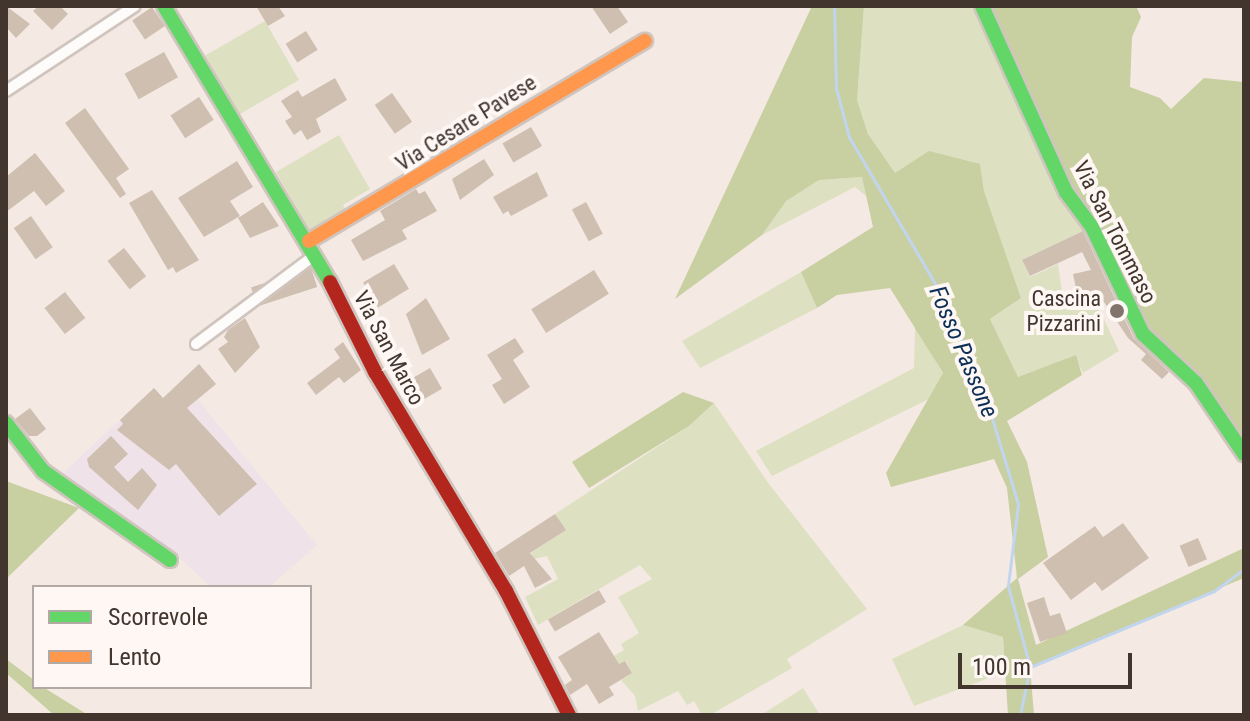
<!DOCTYPE html>
<html>
<head>
<meta charset="utf-8">
<style>
	body { margin:0 }
	#map { position:relative; width:1250px; height:721px; overflow:hidden; background:#f4e9e3; font-family:"Roboto Condensed",sans-serif }
	div>[style] { position:absolute }
	.industrial>* { inset:0; background:#f0e2e9 }
	.green>* { inset:0; background:#dde1c1; transform-origin:0 0 }
	.forest>* { inset:0; background:#c8cfa0 }
	.stream>* { height:3px; margin:-1.5px; padding:0 1.5px; transform-origin:1.5px; border-radius:1.5px; background:#c2d5ee }
	.building>* { inset:0; background:#cfbfb0; transform-origin:0 0 }
	.roads { filter:drop-shadow(2px 0 #d0c5be) drop-shadow(-2px 0 #d0c5be) drop-shadow(0 2px #d0c5be) drop-shadow(0 -2px #d0c5be) }
	.street>* { height:10px; margin:-5px; padding:0 5px; transform-origin:5px; border-radius:5px; background:#fdfcfb }
	.fast>* { height:14px; margin:-7px; padding:0 7px; transform-origin:7px; border-radius:7px; background:#63d668 }
	.slow>* { height:14px; margin:-7px; padding:0 7px; transform-origin:7px; border-radius:7px; background:#ff974d }
	.jam>* { height:14px; margin:-7px; padding:0 7px; transform-origin:7px; border-radius:7px; background:#b3261e }
	.dots>* { width:22px; height:22px; translate:-50% -50%; box-sizing:border-box; border:4px solid #fef7f4; border-radius:50% }
	span { translate:-50% -50%; white-space:nowrap; text-align:center; line-height:1.15; -webkit-text-stroke:8px #fef7f4; paint-order:stroke }
	.street-label { font-size:22px; color:#41352e }
	.poi-label { font-size:22px; color:#41352e }
	.right { translate:-100% -50%; text-align:right }
	.water-label { font-size:24px; color:#0b2f57; font-style:italic }
	.frame { position:absolute; inset:0; border:8px solid #41352e; pointer-events:none }
	.legend { position:absolute; left:32px; top:585px; width:280px; height:104px; box-sizing:border-box; background:#fef7f4; border:2px solid #b2a9a5; margin:0; padding:10px 14px; list-style:none; font-size:24px; color:#41352e }
	.legend li { display:flex; align-items:center; gap:16px; height:40px }
	.legend b { width:40px; border:2px solid #b2a9a5 }
	.scale { position:absolute; left:958px; top:653px; width:174px; height:36px; box-sizing:border-box; border:4px solid #41352e; border-top:0; padding-left:10px; font-size:24px; line-height:28px; white-space:nowrap; color:#41352e; -webkit-text-stroke:6px #fef7f4; paint-order:stroke }
</style>
</head>
<body>
<div id="map">
	<div class="industrial">
		<i style="clip-path:polygon(199px 364px,216px 384px,198px 400px,317px 545px,269px 587px,211px 587px,177px 556px,63px 473px,154px 388px,163px 398px)"></i>
	</div>
	<div class="green">
		<i style="clip-path:polygon(864px 6px,978px 6px,1089px 228px,1022px 260px,1030px 277px,1058px 264px,1064px 306px,1098px 307px,1119px 351px,1083px 373px,1075px 356px,1018px 377px,990px 319px,1021px 298px,984px 191px,980px 164px,895px 174px,868px 134px,857px 100px)"></i>
		<i style="left:265px;top:21px;width:68px;height:69px;rotate:60deg"></i>
		<i style="clip-path:polygon(339px 135px,370px 189px,343px 205px,349px 216px,313px 237px,276px 172px)"></i>
		<i style="clip-path:polygon(862px 177px,867px 197px,855px 187px,762px 235px,785px 201px,819px 180px)"></i>
		<i style="clip-path:polygon(801px 272px,817px 308px,700px 368px,682px 341px)"></i>
		<i style="clip-path:polygon(915px 325px,943px 374px,929px 399px,772px 476px,756px 451px,914px 368px)"></i>
		<i style="clip-path:polygon(714px 403px,769px 484px,867px 609px,787px 659px,792px 668px,710px 715px,702px 715px,694px 701px,687px 705px,678px 691px,638px 711px,635px 696px,621px 680px,632px 673px,626px 661px,600px 676px,595px 667px,624px 650px,621px 644px,639px 633px,618px 597px,652px 579px,640px 565px,538px 625px,525px 597px,558px 579px,547px 556px,534px 559px,531px 553px,565px 530px,555px 514px,689px 426px)"></i>
		<i style="clip-path:polygon(963px 625px,1003px 637px,1005px 672px,914px 706px,892px 659px)"></i>
		<i style="clip-path:polygon(803px 688px,820px 715px,761px 715px,780px 703px)"></i>
	</div>
	<div class="forest">
		<i style="clip-path:polygon(812px 6px,864px 6px,857px 100px,868px 134px,895px 173px,929px 151px,980px 164px,984px 191px,1021px 298px,990px 319px,1018px 377px,1076px 355px,1082px 375px,1007px 421px,1027px 462px,1048px 557px,1018px 579px,1036px 645px,1244px 548px,1244px 578px,1030px 667px,1034px 715px,1008px 715px,1003px 637px,963px 625px,1017px 578px,1007px 488px,994px 459px,891px 487px,886px 473px,943px 373px,890px 288px,837px 295px,817px 308px,801px 272px,873px 227px,862px 177px,819px 180px,786px 201px,762px 235px,675px 299px)"></i>
		<i style="clip-path:polygon(979px 6px,1136px 6px,1141px 17px,1132px 37px,1130px 87px,1160px 98px,1171px 109px,1204px 78px,1244px 82px,1244px 442px,1145px 333px,1068px 191px)"></i>
		<i style="clip-path:polygon(683px 392px,714px 403px,689px 426px,589px 488px,572px 462px)"></i>
		<i style="clip-path:polygon(6px 481px,79px 508px,6px 579px)"></i>
		<i style="clip-path:polygon(6px 659px,34px 680px,34px 687px,43px 687px,88px 715px,54px 715px,6px 673px)"></i>
	</div>
	<div class="stream">
		<i style="left:834px;top:6px;width:82px;rotate:88.6deg"></i>
		<i style="left:836px;top:88px;width:51px;rotate:75.1deg"></i>
		<i style="left:849px;top:137px;width:196px;rotate:59.6deg"></i>
		<i style="left:948px;top:306px;width:117px;rotate:68.5deg"></i>
		<i style="left:991px;top:415px;width:93px;rotate:73.1deg"></i>
		<i style="left:1018px;top:504px;width:83px;rotate:97deg"></i>
		<i style="left:1008px;top:586px;width:84px;rotate:74.8deg"></i>
		<i style="left:1030px;top:667px;width:49px;rotate:101.8deg"></i>
		<i style="left:1030px;top:667px;width:199px;rotate:-22.4deg"></i>
		<i style="left:1214px;top:591px;width:37px;rotate:-36deg"></i>
	</div>
	<div class="building">
		<i style="clip-path:polygon(6px 6px,30px 24px,16px 38px,6px 27px)"></i>
		<i style="clip-path:polygon(39px 6px,60px 6px,68px 14px,52px 30px,33px 11px)"></i>
		<i style="clip-path:polygon(256px 6px,278px 6px,285px 16px,268px 26px)"></i>
		<i style="clip-path:polygon(591px 6px,617px 6px,628px 22px,610px 34px)"></i>
		<i style="left:152px;top:7px;width:23px;height:24px;rotate:56deg"></i>
		<i style="left:306px;top:31px;width:22px;height:24px;rotate:58deg"></i>
		<i style="left:164px;top:52px;width:29px;height:45px;rotate:61deg"></i>
		<i style="clip-path:polygon(335px 78px,347px 100px,316px 119px,321px 132px,307px 140px,301px 130px,294px 135px,285px 121px,292px 117px,281px 101px,298px 90px,302px 97px)"></i>
		<i style="left:392px;top:93px;width:35px;height:21px;rotate:55deg"></i>
		<i style="left:199px;top:97px;width:27px;height:34px;rotate:57deg"></i>
		<i style="clip-path:polygon(85px 108px,129px 169px,116px 178px,126px 194px,120px 198px,65px 123px)"></i>
		<i style="left:531px;top:127px;width:22px;height:33px;rotate:60deg"></i>
		<i style="clip-path:polygon(35px 153px,65px 191px,46px 206px,34px 191px,6px 212px,6px 177px)"></i>
		<i style="clip-path:polygon(484px 159px,494px 175px,460px 200px,452px 179px)"></i>
		<i style="clip-path:polygon(237px 161px,253px 187px,230px 201px,240px 216px,204px 237px,178px 198px)"></i>
		<i style="clip-path:polygon(537px 172px,548px 196px,511px 216px,508px 211px,503px 214px,493px 197px)"></i>
		<i style="clip-path:polygon(416px 189px,419px 194px,425px 191px,437px 211px,402px 230px,407px 239px,363px 261px,351px 240px,385px 220px,380px 211px)"></i>
		<i style="clip-path:polygon(152px 190px,199px 260px,176px 273px,173px 267px,168px 270px,129px 203px)"></i>
		<i style="clip-path:polygon(263px 202px,279px 226px,250px 238px,238px 218px)"></i>
		<i style="left:586px;top:202px;width:36px;height:16px;rotate:62deg"></i>
		<i style="left:31px;top:216px;width:38px;height:21px;rotate:55deg"></i>
		<i style="clip-path:polygon(1083px 231px,1134px 339px,1169px 372px,1162px 379px,1141px 360px,1146px 354px,1128px 338px,1104px 302px,1080px 307px,1073px 274px,1091px 270px,1082px 252px,1030px 276px,1022px 260px)"></i>
		<i style="left:124px;top:248px;width:36px;height:21px;rotate:52deg"></i>
		<i style="left:394px;top:264px;width:29px;height:36px;rotate:59deg"></i>
		<i style="left:311px;top:268px;width:20px;height:63px;rotate:72deg"></i>
		<i style="left:594px;top:270px;width:28px;height:74px;rotate:58deg"></i>
		<i style="left:65px;top:292px;width:33px;height:26px;rotate:52deg"></i>
		<i style="clip-path:polygon(426px 298px,450px 339px,422px 355px,406px 314px)"></i>
		<i style="clip-path:polygon(245px 318px,260px 347px,235px 373px,218px 349px,228px 342px,224px 337px,228px 330px)"></i>
		<i style="clip-path:polygon(515px 338px,524px 352px,513px 360px,530px 387px,504px 404px,492px 385px,502px 379px,487px 355px)"></i>
		<i style="clip-path:polygon(343px 342px,361px 370px,344px 383px,339px 377px,316px 395px,307px 383px,340px 358px,334px 349px)"></i>
		<i style="clip-path:polygon(199px 364px,216px 384px,187px 408px,257px 484px,219px 516px,176px 464px,169px 470px,117px 430px,123px 424px,120px 420px,154px 388px,163px 398px)"></i>
		<i style="left:430px;top:368px;width:24px;height:23px;rotate:60deg"></i>
		<i style="clip-path:polygon(30px 408px,46px 429px,37px 436px,29px 436px,15px 419px)"></i>
		<i style="clip-path:polygon(111px 436px,128px 454px,114px 467px,128px 482px,142px 468px,157px 485px,138px 510px,89px 467px,87px 459px)"></i>
		<i style="clip-path:polygon(555px 514px,566px 530px,530px 553px,552px 579px,535px 588px,524px 566px,509px 576px,495px 553px)"></i>
		<i style="clip-path:polygon(1123px 523px,1149px 558px,1102px 591px,1095px 582px,1071px 600px,1043px 563px,1095px 526px,1103px 537px)"></i>
		<i style="left:1198px;top:538px;width:23px;height:20px;rotate:67deg"></i>
		<i style="left:599px;top:590px;width:14px;height:59px;rotate:60deg"></i>
		<i style="clip-path:polygon(1044px 597px,1050px 616px,1060px 613px,1067px 633px,1040px 642px,1027px 603px)"></i>
		<i style="clip-path:polygon(599px 632px,619px 664px,625px 661px,632px 673px,609px 687px,614px 695px,599px 704px,587px 684px,570px 695px,565px 685px,572px 680px,558px 657px)"></i>
	</div>
	<div class="roads">
		<div class="street">
			<i style="left:6px;top:91px;width:154px;rotate:-33.4deg"></i>
			<i style="left:196px;top:344px;width:149px;rotate:-36.8deg"></i>
		</div>
		<div class="fast">
			<i style="left:164px;top:6px;width:322px;rotate:59deg"></i>
			<i style="left:982px;top:6px;width:204px;rotate:65.7deg"></i>
			<i style="left:1066px;top:192px;width:44px;rotate:53.4deg"></i>
			<i style="left:1092px;top:227px;width:119px;rotate:64.5deg"></i>
			<i style="left:1143px;top:334px;width:72px;rotate:42.8deg"></i>
			<i style="left:1196px;top:383px;width:86px;rotate:55.9deg"></i>
			<i style="left:6px;top:423px;width:61px;rotate:52.4deg"></i>
			<i style="left:43px;top:471px;width:155px;rotate:35deg"></i>
		</div>
		<div class="slow">
			<i style="left:309px;top:241px;width:391px;rotate:-30.8deg"></i>
		</div>
		<div class="jam">
			<i style="left:330px;top:282px;width:101px;rotate:63.4deg"></i>
			<i style="left:375px;top:372px;width:255px;rotate:59.1deg"></i>
			<i style="left:506px;top:591px;width:139px;rotate:63.1deg"></i>
		</div>
	</div>
	<div class="dots">
		<i style="left:1117px;top:311px;background:#80746d"></i>
	</div>
	<div class="street-label">
		<span style="left:466px;top:123px;rotate:-32deg">Via Cesare Pavese</span>
		<span style="left:1115px;top:232px;rotate:63deg">Via San Tommaso</span>
		<span style="left:389px;top:348px;rotate:62deg">Via San Marco</span>
	</div>
	<div class="poi-label">
		<span class="right" style="left:1101px;top:311px">Cascina<br>Pizzarini</span>
	</div>
	<div class="water-label">
		<span style="left:963px;top:352px;rotate:67deg">Fosso Passone</span>
	</div>
	<div class="frame"></div>
	<ul class="legend">
	<li><b style="height:10px;background:#63d668"></b>Scorrevole</li>
	<li><b style="height:10px;background:#ff974d"></b>Lento</li>
	</ul>
	<div class="scale">100 m</div>
</div>
</body>
</html>
